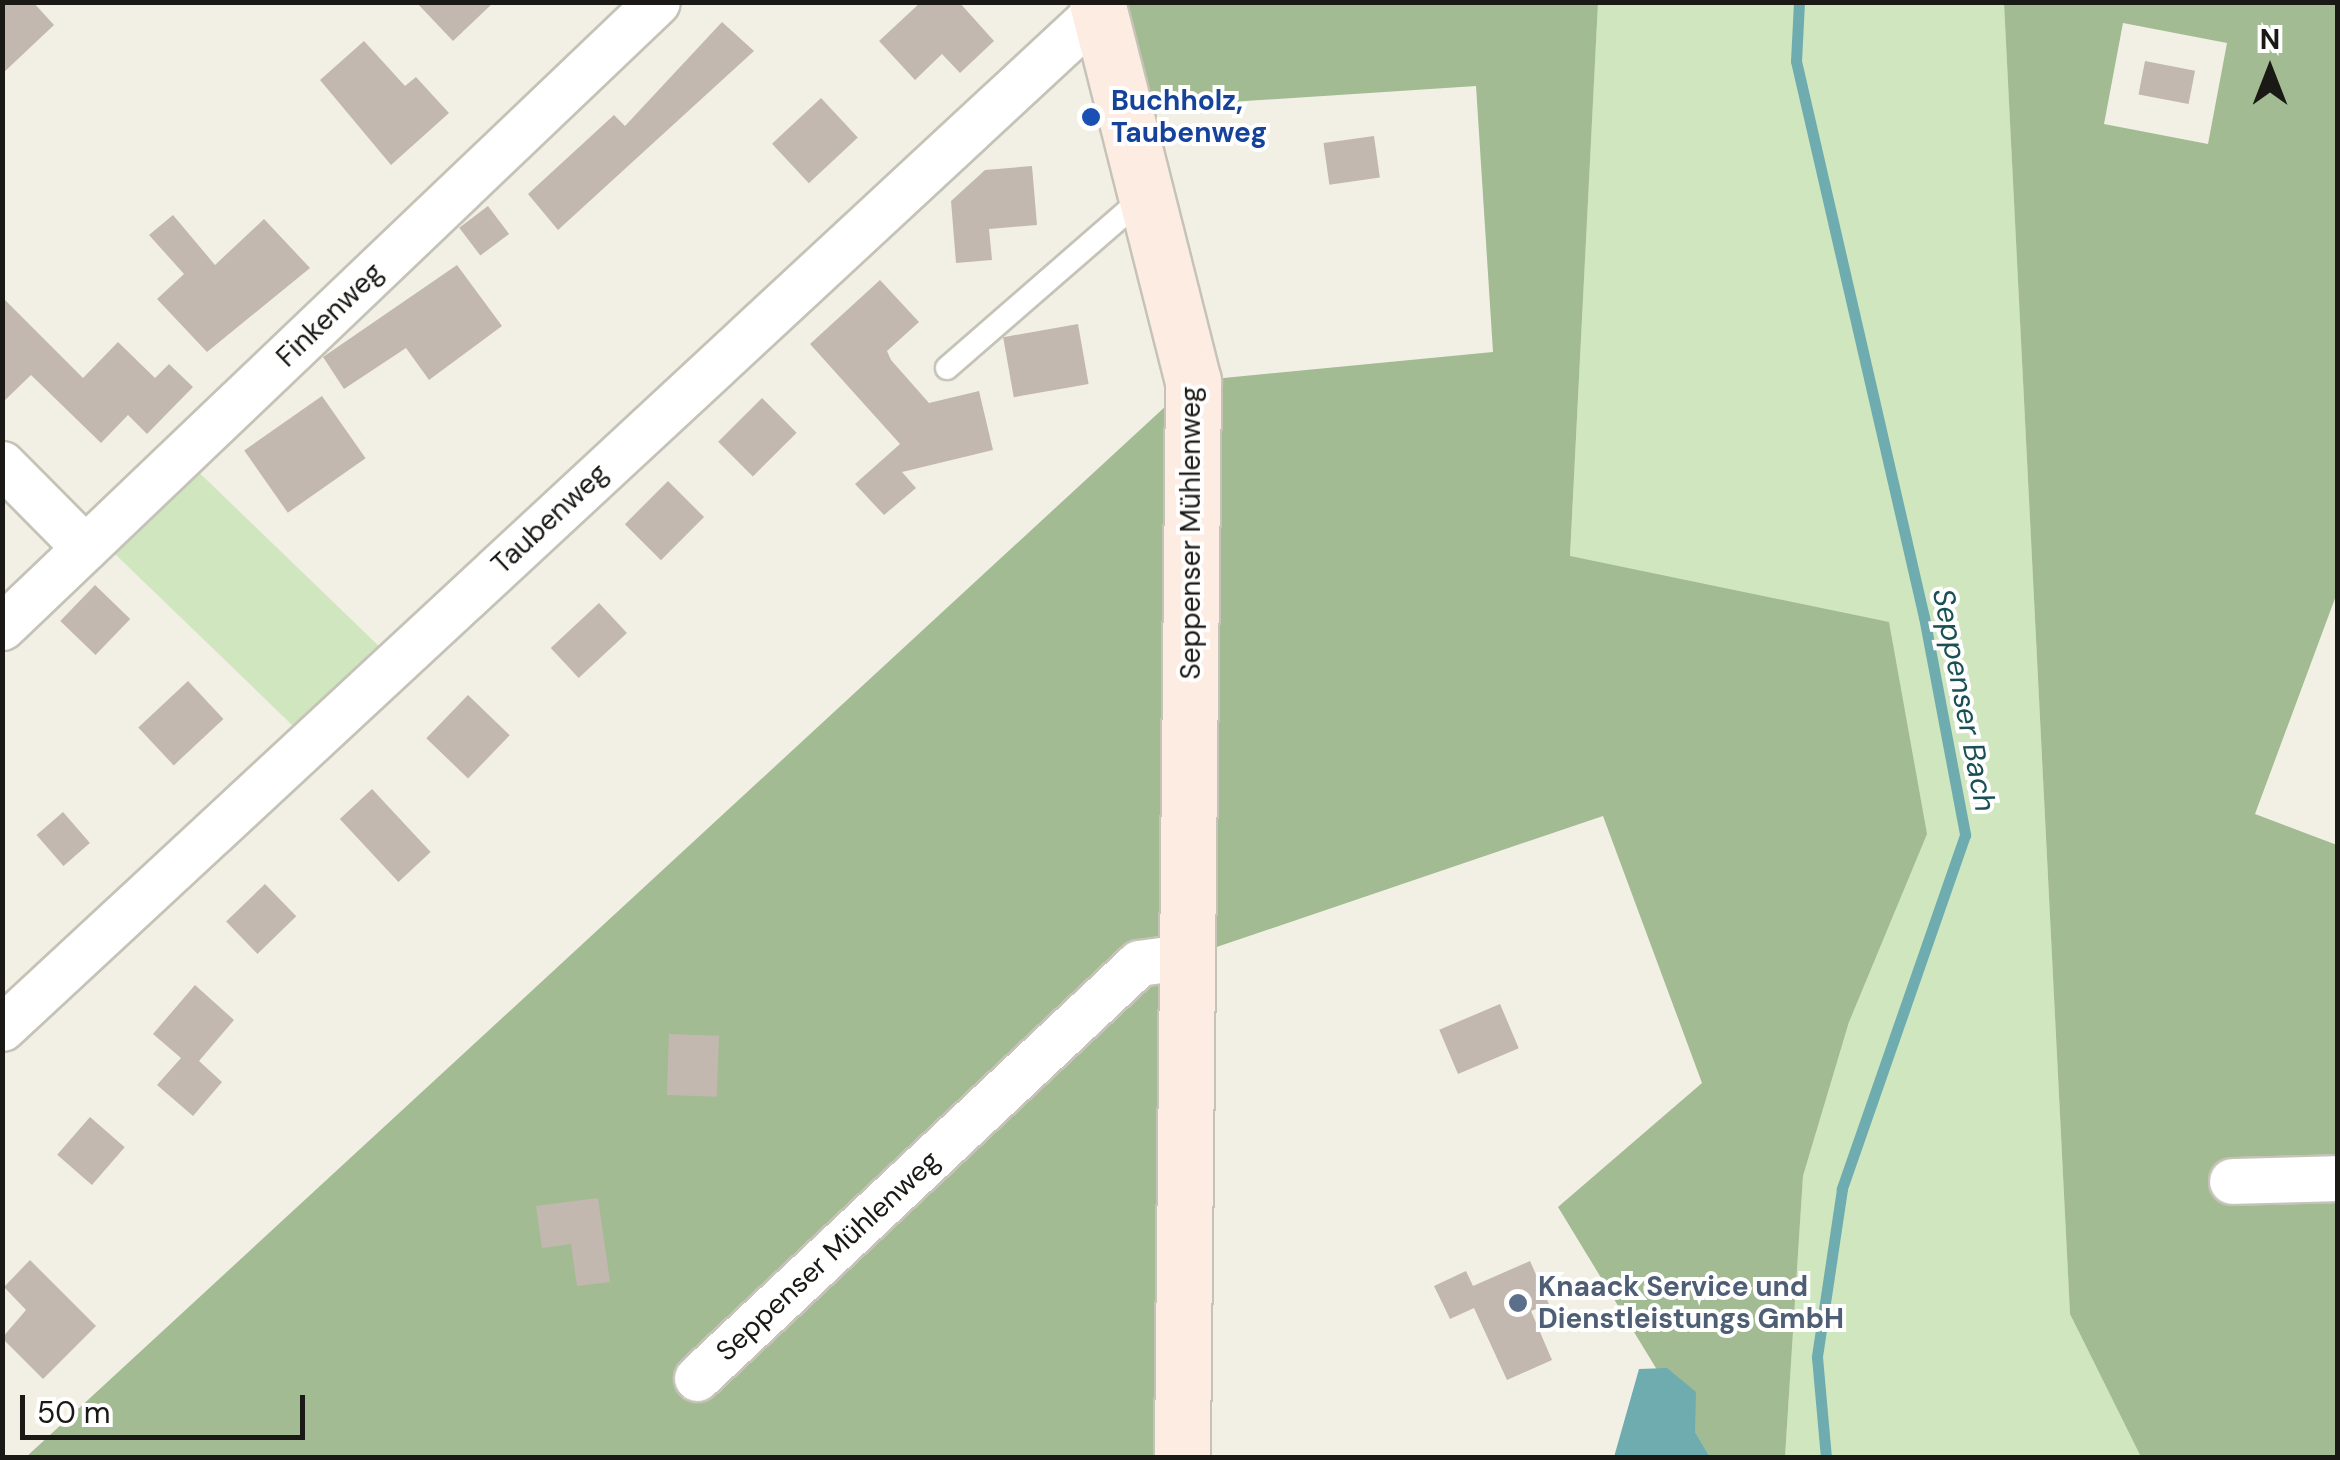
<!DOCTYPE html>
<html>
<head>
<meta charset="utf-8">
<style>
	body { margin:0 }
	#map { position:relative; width:2340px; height:1460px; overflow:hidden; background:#f2f0e4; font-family:"DM Sans",sans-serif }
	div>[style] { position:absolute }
	.green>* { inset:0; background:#cfe6bf; transform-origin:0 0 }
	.forest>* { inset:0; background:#a2bb92 }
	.water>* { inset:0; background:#6eacb0 }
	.stream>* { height:11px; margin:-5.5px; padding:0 5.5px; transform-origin:5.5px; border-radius:5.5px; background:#6eacb0 }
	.building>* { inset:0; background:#c2b8b0; transform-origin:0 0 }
	.roads { filter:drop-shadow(2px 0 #c5c3b7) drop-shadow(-2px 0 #c5c3b7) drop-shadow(0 2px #c5c3b7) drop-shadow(0 -2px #c5c3b7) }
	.lane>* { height:22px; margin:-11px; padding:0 11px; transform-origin:11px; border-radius:11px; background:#fff }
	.street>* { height:45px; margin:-22.5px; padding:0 22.5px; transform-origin:22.5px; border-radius:22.5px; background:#fff }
	.secondary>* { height:55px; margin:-27.5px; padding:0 27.5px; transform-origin:27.5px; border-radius:27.5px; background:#fdece2 }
	.dots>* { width:28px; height:28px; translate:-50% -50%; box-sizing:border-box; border:5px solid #fff; border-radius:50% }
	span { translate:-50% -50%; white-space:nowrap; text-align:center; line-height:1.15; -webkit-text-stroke:8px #fff; paint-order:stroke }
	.transit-label { font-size:28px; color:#164399; font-weight:700 }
	.left { translate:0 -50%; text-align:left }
	.street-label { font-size:28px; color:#1a1915 }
	.service-label { font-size:28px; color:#4e5e75; font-weight:700 }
	.water-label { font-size:30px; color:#195054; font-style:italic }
	.frame { position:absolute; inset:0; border:5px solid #1a1915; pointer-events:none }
	.north { position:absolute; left:2220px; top:20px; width:100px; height:100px; -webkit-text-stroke:8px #fff; paint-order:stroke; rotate:0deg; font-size:28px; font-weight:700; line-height:40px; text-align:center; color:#1a1915 }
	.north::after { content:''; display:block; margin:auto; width:35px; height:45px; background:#1a1915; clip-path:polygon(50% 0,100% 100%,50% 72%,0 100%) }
	.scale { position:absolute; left:20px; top:1395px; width:285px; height:45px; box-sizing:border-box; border:5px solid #1a1915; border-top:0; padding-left:12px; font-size:30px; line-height:35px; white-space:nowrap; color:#1a1915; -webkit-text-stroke:8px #fff; paint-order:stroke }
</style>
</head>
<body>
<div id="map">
	<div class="green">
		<i style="clip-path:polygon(1598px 3px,2004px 3px,2070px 1314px,2141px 1457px,1785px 1457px,1803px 1176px,1849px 1022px,1570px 557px)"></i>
		<i style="left:182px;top:456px;width:297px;height:117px;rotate:44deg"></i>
	</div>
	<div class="forest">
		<i style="clip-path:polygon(1097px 3px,1598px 3px,1570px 556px,1889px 622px,1927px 834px,1849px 1022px,1803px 1176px,1785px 1457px,1710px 1457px,1558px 1207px,1702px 1083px,1603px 816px,1190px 956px,1182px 1457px,25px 1458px,1193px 381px,1493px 352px,1476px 86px,1123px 109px)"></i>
		<i style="clip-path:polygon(evenodd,2004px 3px,2337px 3px,2337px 593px,2255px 814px,2337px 845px,2337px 1457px,2141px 1457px,2070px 1314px,2004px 3px,2123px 23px,2227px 43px,2208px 144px,2104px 124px,2123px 23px)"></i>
	</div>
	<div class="water">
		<i style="clip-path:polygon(1667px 1368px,1696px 1392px,1695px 1432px,1710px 1457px,1614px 1457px,1639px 1369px)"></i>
	</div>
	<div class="stream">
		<i style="left:1799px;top:2px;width:59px;rotate:92.9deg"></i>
		<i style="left:1796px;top:61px;width:571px;rotate:77.04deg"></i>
		<i style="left:1924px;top:617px;width:222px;rotate:79.3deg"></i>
		<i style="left:1965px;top:835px;width:375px;rotate:109.2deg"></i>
		<i style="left:1842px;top:1189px;width:170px;rotate:98.5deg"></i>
		<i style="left:1817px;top:1357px;width:101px;rotate:84.9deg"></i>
	</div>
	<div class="building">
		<i style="clip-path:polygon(2px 2px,33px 2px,54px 25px,2px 74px)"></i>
		<i style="clip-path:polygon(416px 2px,494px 2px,453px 41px)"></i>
		<i style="clip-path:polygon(921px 2px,959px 2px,994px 41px,960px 73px,942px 54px,915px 80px,879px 41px)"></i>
		<i style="clip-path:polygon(722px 22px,754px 51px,558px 230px,528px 194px,614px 115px,625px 126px)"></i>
		<i style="clip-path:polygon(364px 41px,405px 86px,416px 77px,449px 113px,391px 165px,320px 80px)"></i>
		<i style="left:2145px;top:61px;width:51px;height:34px;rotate:11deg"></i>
		<i style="left:821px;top:98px;width:54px;height:67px;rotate:47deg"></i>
		<i style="left:1374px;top:136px;width:42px;height:51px;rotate:82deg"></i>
		<i style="clip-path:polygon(1032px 166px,1037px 225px,989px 229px,992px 260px,956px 263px,951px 201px,985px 170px)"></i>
		<i style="left:488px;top:206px;width:35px;height:36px;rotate:53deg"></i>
		<i style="clip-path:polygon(173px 215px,215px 265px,264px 219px,310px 268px,207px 352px,157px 299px,184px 274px,149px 235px)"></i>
		<i style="clip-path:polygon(457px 265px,502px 326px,429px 380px,406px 348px,344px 389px,323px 357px)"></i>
		<i style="clip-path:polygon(880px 280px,919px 322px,887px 351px,891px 360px,929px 403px,979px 391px,993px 450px,902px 472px,916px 488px,884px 515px,855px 484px,900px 444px,810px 344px)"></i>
		<i style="clip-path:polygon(2px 297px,83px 378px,118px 342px,155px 378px,169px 364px,193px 387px,147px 434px,128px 415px,101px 443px,31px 375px,2px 403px)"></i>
		<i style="left:1078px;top:324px;width:61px;height:76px;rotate:80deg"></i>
		<i style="left:322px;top:396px;width:76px;height:95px;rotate:55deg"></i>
		<i style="left:762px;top:398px;width:49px;height:62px;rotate:45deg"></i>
		<i style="left:668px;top:481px;width:51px;height:61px;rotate:45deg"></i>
		<i style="left:95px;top:585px;width:49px;height:50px;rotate:44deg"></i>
		<i style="left:599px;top:603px;width:41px;height:66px;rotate:47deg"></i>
		<i style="left:188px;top:681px;width:52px;height:68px;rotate:47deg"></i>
		<i style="left:468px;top:695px;width:58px;height:60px;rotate:44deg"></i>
		<i style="left:372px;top:789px;width:86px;height:44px;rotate:47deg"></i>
		<i style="left:63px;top:812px;width:41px;height:35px;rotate:49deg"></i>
		<i style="left:265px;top:884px;width:45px;height:54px;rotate:46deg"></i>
		<i style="clip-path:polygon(195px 985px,234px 1020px,199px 1061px,222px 1082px,193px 1116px,157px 1085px,181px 1058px,153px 1034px)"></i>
		<i style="left:1500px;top:1004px;width:48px;height:66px;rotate:67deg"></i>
		<i style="left:669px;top:1034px;width:50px;height:61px;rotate:2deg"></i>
		<i style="left:90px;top:1117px;width:46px;height:50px;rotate:41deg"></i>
		<i style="clip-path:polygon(598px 1198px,610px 1282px,577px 1286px,571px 1244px,542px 1248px,536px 1206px)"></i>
		<i style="clip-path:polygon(30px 1260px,96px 1326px,43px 1379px,2px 1338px,26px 1310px,4px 1287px)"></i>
		<i style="clip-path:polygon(1530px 1261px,1549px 1304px,1531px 1311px,1552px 1360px,1507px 1380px,1474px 1308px,1450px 1319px,1434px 1286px,1466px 1271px,1473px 1286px)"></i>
	</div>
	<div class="roads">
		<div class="lane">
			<i style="left:947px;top:368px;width:262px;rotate:-41deg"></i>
		</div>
		<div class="street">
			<i style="left:2px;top:464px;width:118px;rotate:45.3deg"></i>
			<i style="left:2px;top:627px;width:905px;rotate:-43.66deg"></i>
			<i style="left:2px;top:1028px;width:1497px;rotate:-42.86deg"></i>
			<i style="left:2232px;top:1181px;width:106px;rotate:-1.6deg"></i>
			<i style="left:697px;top:1378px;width:606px;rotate:-43.2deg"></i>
			<i style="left:1139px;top:963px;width:51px;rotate:-7.8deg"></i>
		</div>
		<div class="secondary">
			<i style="left:1097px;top:2px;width:391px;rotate:75.8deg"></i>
			<i style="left:1193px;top:381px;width:1077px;rotate:90.59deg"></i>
		</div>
	</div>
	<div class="dots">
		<i style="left:1091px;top:117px;background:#1a4fb4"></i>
		<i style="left:1518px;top:1303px;background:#5c6f8a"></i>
	</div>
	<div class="transit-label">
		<span class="left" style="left:1111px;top:117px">Buchholz,<br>Taubenweg</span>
	</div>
	<div class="street-label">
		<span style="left:330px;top:315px;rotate:-44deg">Finkenweg</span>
		<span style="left:550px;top:519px;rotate:-43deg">Taubenweg</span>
		<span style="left:1191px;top:533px;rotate:-90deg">Seppenser Mühlenweg</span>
		<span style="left:828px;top:1256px;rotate:-43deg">Seppenser Mühlenweg</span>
	</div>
	<div class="service-label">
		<span class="left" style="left:1538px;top:1303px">Knaack Service und<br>Dienstleistungs GmbH</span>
	</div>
	<div class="water-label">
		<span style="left:1964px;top:700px;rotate:79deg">Seppenser Bach</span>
	</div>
	<div class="frame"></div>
	<div class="north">N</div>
	<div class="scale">50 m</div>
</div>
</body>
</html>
